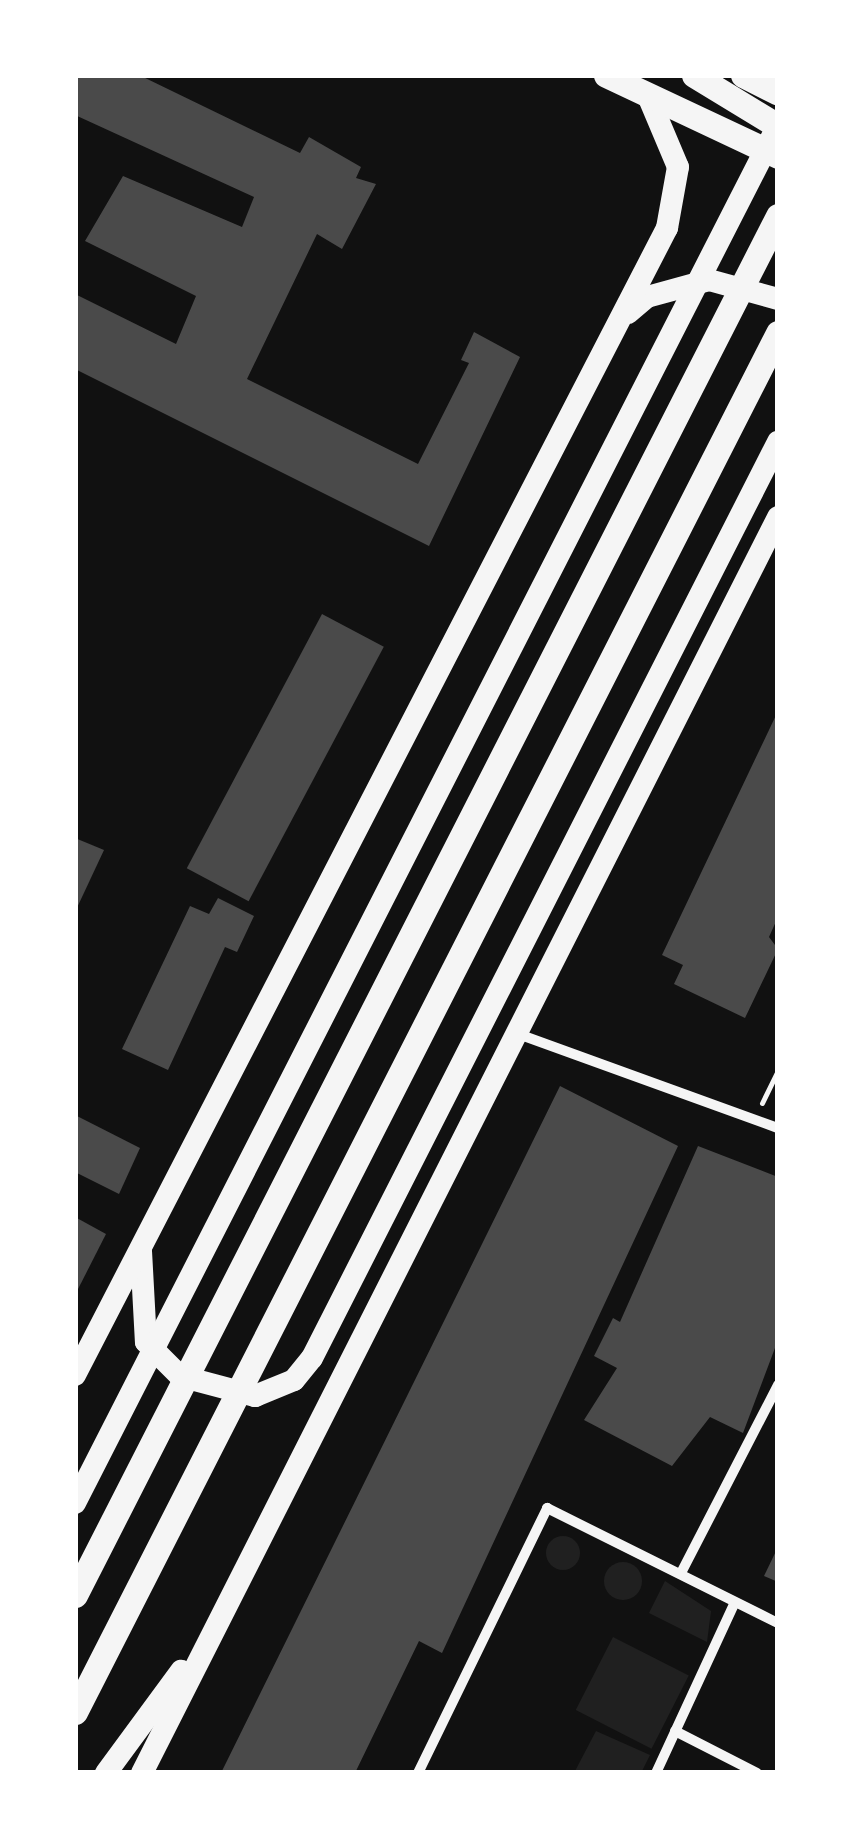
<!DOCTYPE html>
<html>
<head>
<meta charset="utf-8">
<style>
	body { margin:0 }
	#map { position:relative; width:853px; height:1848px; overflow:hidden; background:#111; font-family:Inter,sans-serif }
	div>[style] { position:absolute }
	.green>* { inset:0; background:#202020; transform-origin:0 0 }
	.round { border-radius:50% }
	.building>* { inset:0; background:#4a4a4a; transform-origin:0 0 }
	.path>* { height:5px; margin:-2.5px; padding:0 2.5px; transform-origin:2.5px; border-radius:2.5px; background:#f5f5f5 }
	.minor>* { height:10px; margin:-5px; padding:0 5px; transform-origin:5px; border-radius:5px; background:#f5f5f5 }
	.primary>* { height:22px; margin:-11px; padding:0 11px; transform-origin:11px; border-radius:11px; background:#f5f5f5 }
	.trunk>* { height:25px; margin:-12.5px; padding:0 12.5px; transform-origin:12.5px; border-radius:12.5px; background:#f5f5f5 }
	span { translate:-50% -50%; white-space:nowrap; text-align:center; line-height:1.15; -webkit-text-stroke:8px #fff; paint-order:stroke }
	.frame { position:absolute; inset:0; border:78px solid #fff; pointer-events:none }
</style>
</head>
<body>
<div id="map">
	<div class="green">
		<i class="round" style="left:546px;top:1536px;width:34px;height:34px"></i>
		<i class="round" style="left:604px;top:1562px;width:38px;height:38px"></i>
		<i style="clip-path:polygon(665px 1581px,711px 1611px,707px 1642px,649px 1613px)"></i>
		<i style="left:613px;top:1637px;width:85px;height:82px;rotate:27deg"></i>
		<i style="clip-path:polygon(596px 1731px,650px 1755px,641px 1773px,574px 1773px)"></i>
	</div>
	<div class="building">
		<i style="clip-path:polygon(75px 75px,139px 75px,300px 153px,309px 137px,361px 167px,356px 178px,376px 184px,342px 249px,317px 234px,247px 379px,418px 464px,469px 363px,461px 360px,474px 332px,520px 357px,429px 546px,75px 369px,75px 294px,176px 344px,196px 296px,85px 241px,123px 176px,242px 227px,254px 197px,75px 115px)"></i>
		<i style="left:322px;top:614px;width:70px;height:288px;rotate:28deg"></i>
		<i style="clip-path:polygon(778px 711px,778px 917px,769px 937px,778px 949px,745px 1018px,674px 984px,683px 965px,662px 955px)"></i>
		<i style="clip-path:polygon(75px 838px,104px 850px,75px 912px)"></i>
		<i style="clip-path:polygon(218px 898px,254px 916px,237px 952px,225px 947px,168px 1070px,122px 1049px,190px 906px,209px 914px)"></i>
		<i style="clip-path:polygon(560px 1086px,678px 1146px,442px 1653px,419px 1641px,355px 1773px,221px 1773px)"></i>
		<i style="clip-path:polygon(75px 1115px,140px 1148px,119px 1194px,75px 1172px)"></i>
		<i style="clip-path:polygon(698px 1146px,778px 1177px,778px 1340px,743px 1433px,710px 1417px,672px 1466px,584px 1420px,617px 1368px,594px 1356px,613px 1318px,620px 1322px)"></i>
		<i style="clip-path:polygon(75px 1217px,106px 1234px,75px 1295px)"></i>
		<i style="clip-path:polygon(778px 1547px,778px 1582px,764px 1576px)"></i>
	</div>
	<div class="path">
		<i style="left:762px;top:1103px;width:37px;rotate:-64deg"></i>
	</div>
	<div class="minor">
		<i style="left:521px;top:1035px;width:273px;rotate:19.9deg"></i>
		<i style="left:681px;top:1573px;width:212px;rotate:-62.7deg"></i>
		<i style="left:675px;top:1731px;width:92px;rotate:27.1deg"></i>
		<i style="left:418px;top:1773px;width:295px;rotate:-64deg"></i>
		<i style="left:547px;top:1508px;width:258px;rotate:26.5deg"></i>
		<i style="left:656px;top:1773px;width:188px;rotate:-65.2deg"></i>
	</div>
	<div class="primary">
		<i style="left:628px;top:313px;width:25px;rotate:-40deg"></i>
		<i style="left:647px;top:297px;width:64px;rotate:-15.3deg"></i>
		<i style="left:709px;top:280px;width:72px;rotate:15.4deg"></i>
		<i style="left:141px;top:1251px;width:91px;rotate:86.9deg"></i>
		<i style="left:146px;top:1342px;width:48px;rotate:45deg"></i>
		<i style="left:180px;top:1376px;width:78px;rotate:14.9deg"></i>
		<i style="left:255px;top:1396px;width:42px;rotate:-22.3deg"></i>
		<i style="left:294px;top:1380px;width:28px;rotate:-51deg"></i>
		<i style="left:312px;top:1358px;width:1028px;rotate:-63.04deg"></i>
		<i style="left:75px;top:1375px;width:1291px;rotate:-62.7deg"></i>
		<i style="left:667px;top:228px;width:62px;rotate:-79.8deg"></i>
		<i style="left:678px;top:167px;width:77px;rotate:-112.9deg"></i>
		<i style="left:75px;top:1503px;width:1547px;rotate:-62.97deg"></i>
		<i style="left:106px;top:1773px;width:127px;rotate:-53.7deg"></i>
		<i style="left:142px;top:1773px;width:1408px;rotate:-63.14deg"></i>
	</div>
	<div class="trunk">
		<i style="left:606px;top:75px;width:190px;rotate:25.2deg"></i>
		<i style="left:694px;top:75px;width:98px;rotate:31.3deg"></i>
		<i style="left:743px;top:75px;width:39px;rotate:27deg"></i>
		<i style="left:75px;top:1595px;width:1548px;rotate:-62.99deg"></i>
		<i style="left:75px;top:1712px;width:1548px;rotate:-62.99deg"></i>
	</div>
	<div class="frame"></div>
</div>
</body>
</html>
